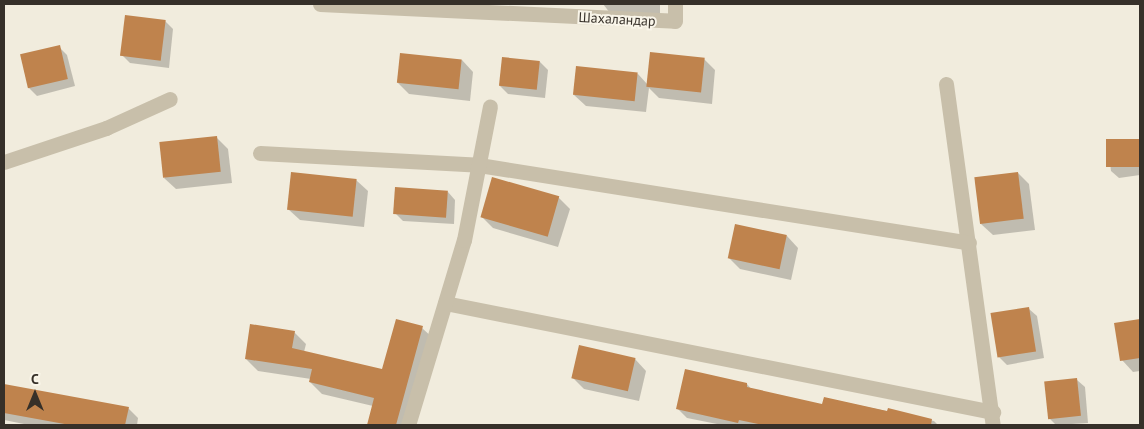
<!DOCTYPE html>
<html>
<head>
<meta charset="utf-8">
<style>
	body { margin:0 }
	#map { position:relative; width:1144px; height:429px; overflow:hidden; background:#f1ecdd; font-family:"PT Sans",sans-serif }
	div>[style] { position:absolute }
	.shadow>* { inset:0; background:#0003 }
	.building>* { inset:0; background:#bf834d; transform-origin:0 0 }
	.minor>* { height:15px; margin:-7.5px; padding:0 7.5px; transform-origin:7.5px; border-radius:7.5px; background:#c8bfaa }
	span { translate:-50% -50%; white-space:nowrap; text-align:center; line-height:1.15; -webkit-text-stroke:4px #f9f5e9; paint-order:stroke }
	.street-label { font-size:14px; color:#363029 }
	.frame { position:absolute; inset:0; border:5px solid #363029; pointer-events:none }
	.north { position:absolute; left:10px; top:369px; width:50px; height:50px; -webkit-text-stroke:4px #f9f5e9; paint-order:stroke; rotate:0deg; font-size:14px; font-weight:700; line-height:20px; text-align:center; color:#363029 }
	.north::after { content:''; display:block; margin:auto; width:18px; height:22px; background:#363029; clip-path:polygon(50% 0,100% 100%,50% 72%,0 100%) }
</style>
</head>
<body>
<div id="map">
	<div class="shadow">
		<i style="clip-path:polygon(603px 4px,660px 4px,660px 19px,614px 18px)"></i>
		<i style="clip-path:polygon(165px 21px,173px 29px,169px 68px,130px 63px,122px 55px)"></i>
		<i style="clip-path:polygon(59px 47px,67px 55px,75px 86px,37px 96px,29px 88px,21px 56px)"></i>
		<i style="clip-path:polygon(503px 59px,540px 62px,548px 70px,545px 98px,508px 94px,500px 86px)"></i>
		<i style="clip-path:polygon(704px 59px,715px 70px,712px 104px,659px 98px,649px 88px,646px 112px,586px 106px,574px 95px,638px 74px,648px 85px)"></i>
		<i style="clip-path:polygon(462px 60px,473px 72px,470px 101px,409px 94px,398px 83px)"></i>
		<i style="clip-path:polygon(217px 138px,228px 149px,232px 183px,176px 189px,164px 178px)"></i>
		<i style="clip-path:polygon(1140px 140px,1140px 175px,1119px 178px,1111px 171px,1108px 145px)"></i>
		<i style="clip-path:polygon(1018px 173px,1029px 184px,1035px 230px,993px 235px,981px 224px)"></i>
		<i style="clip-path:polygon(356px 180px,368px 191px,364px 227px,300px 220px,288px 209px)"></i>
		<i style="clip-path:polygon(448px 192px,455px 200px,454px 224px,403px 221px,395px 213px)"></i>
		<i style="clip-path:polygon(558px 197px,570px 209px,558px 247px,493px 228px,481px 216px)"></i>
		<i style="clip-path:polygon(787px 236px,798px 248px,791px 280px,740px 269px,729px 258px)"></i>
		<i style="clip-path:polygon(1029px 309px,1037px 316px,1044px 358px,1007px 365px,999px 357px)"></i>
		<i style="clip-path:polygon(1140px 320px,1140px 371px,1133px 372px,1122px 360px,1116px 324px)"></i>
		<i style="clip-path:polygon(422px 328px,434px 339px,411px 425px,368px 425px,373px 406px,322px 394px,310px 382px,311px 379px,258px 371px,246px 359px,294px 332px,306px 344px,304px 352px,383px 371px)"></i>
		<i style="clip-path:polygon(635px 359px,646px 371px,639px 401px,584px 389px,573px 378px)"></i>
		<i style="clip-path:polygon(1077px 380px,1085px 387px,1088px 423px,1056px 425px,1049px 418px)"></i>
		<i style="clip-path:polygon(747px 384px,752px 390px,823px 405px,824px 398px,934px 421px,938px 425px,722px 425px,687px 418px,677px 408px)"></i>
		<i style="clip-path:polygon(4px 385px,128px 408px,138px 418px,137px 425px,29px 425px,4px 420px)"></i>
	</div>
	<div class="building">
		<i style="left:125px;top:15px;width:41px;height:41px;rotate:7deg"></i>
		<i style="left:60px;top:45px;width:35px;height:41px;rotate:77deg"></i>
		<i style="left:650px;top:52px;width:55px;height:35px;rotate:6deg"></i>
		<i style="left:400px;top:53px;width:62px;height:30px;rotate:6deg"></i>
		<i style="left:502px;top:57px;width:38px;height:29px;rotate:6deg"></i>
		<i style="left:576px;top:66px;width:62px;height:29px;rotate:6deg"></i>
		<i style="left:217px;top:136px;width:36px;height:58px;rotate:84deg"></i>
		<i style="left:1140px;top:139px;width:28px;height:34px;rotate:90deg"></i>
		<i style="left:291px;top:172px;width:66px;height:38px;rotate:6deg"></i>
		<i style="left:1018px;top:172px;width:47px;height:44px;rotate:83deg"></i>
		<i style="left:492px;top:177px;width:70px;height:42px;rotate:16deg"></i>
		<i style="left:395px;top:187px;width:53px;height:27px;rotate:4deg"></i>
		<i style="left:735px;top:224px;width:53px;height:35px;rotate:12deg"></i>
		<i style="left:1029px;top:307px;width:45px;height:39px;rotate:81deg"></i>
		<i style="clip-path:polygon(396px 319px,423px 326px,396px 425px,367px 425px,374px 398px,309px 382px,312px 369px,245px 359px,250px 324px,295px 331px,292px 348px,382px 369px)"></i>
		<i style="clip-path:polygon(1140px 319px,1140px 358px,1120px 361px,1114px 323px)"></i>
		<i style="left:579px;top:345px;width:58px;height:34px;rotate:13deg"></i>
		<i style="clip-path:polygon(685px 369px,747px 383px,747px 387px,822px 404px,824px 397px,887px 411px,888px 408px,932px 419px,931px 425px,763px 425px,739px 420px,738px 423px,676px 409px)"></i>
		<i style="left:1077px;top:378px;width:38px;height:33px;rotate:84deg"></i>
		<i style="clip-path:polygon(4px 384px,129px 407px,125px 425px,70px 425px,4px 413px)"></i>
	</div>
	<div class="minor">
		<i style="left:320px;top:4px;width:355px;rotate:2.7deg"></i>
		<i style="left:675px;top:21px;width:17px;rotate:-90deg"></i>
		<i style="left:946px;top:84px;width:344px;rotate:82.2deg"></i>
		<i style="left:260px;top:153px;width:219px;rotate:3.1deg"></i>
		<i style="left:479px;top:165px;width:496px;rotate:9deg"></i>
		<i style="left:4px;top:162px;width:108px;rotate:-18.4deg"></i>
		<i style="left:106px;top:128px;width:70px;rotate:-24.4deg"></i>
		<i style="left:445px;top:303px;width:559px;rotate:11.25deg"></i>
		<i style="left:408px;top:425px;width:193px;rotate:-73.2deg"></i>
		<i style="left:464px;top:240px;width:136px;rotate:-79deg"></i>
	</div>
	<div class="street-label">
		<span style="left:617px;top:19px;rotate:3deg">Шахаландар</span>
	</div>
	<div class="frame"></div>
	<div class="north">С</div>
</div>
</body>
</html>
